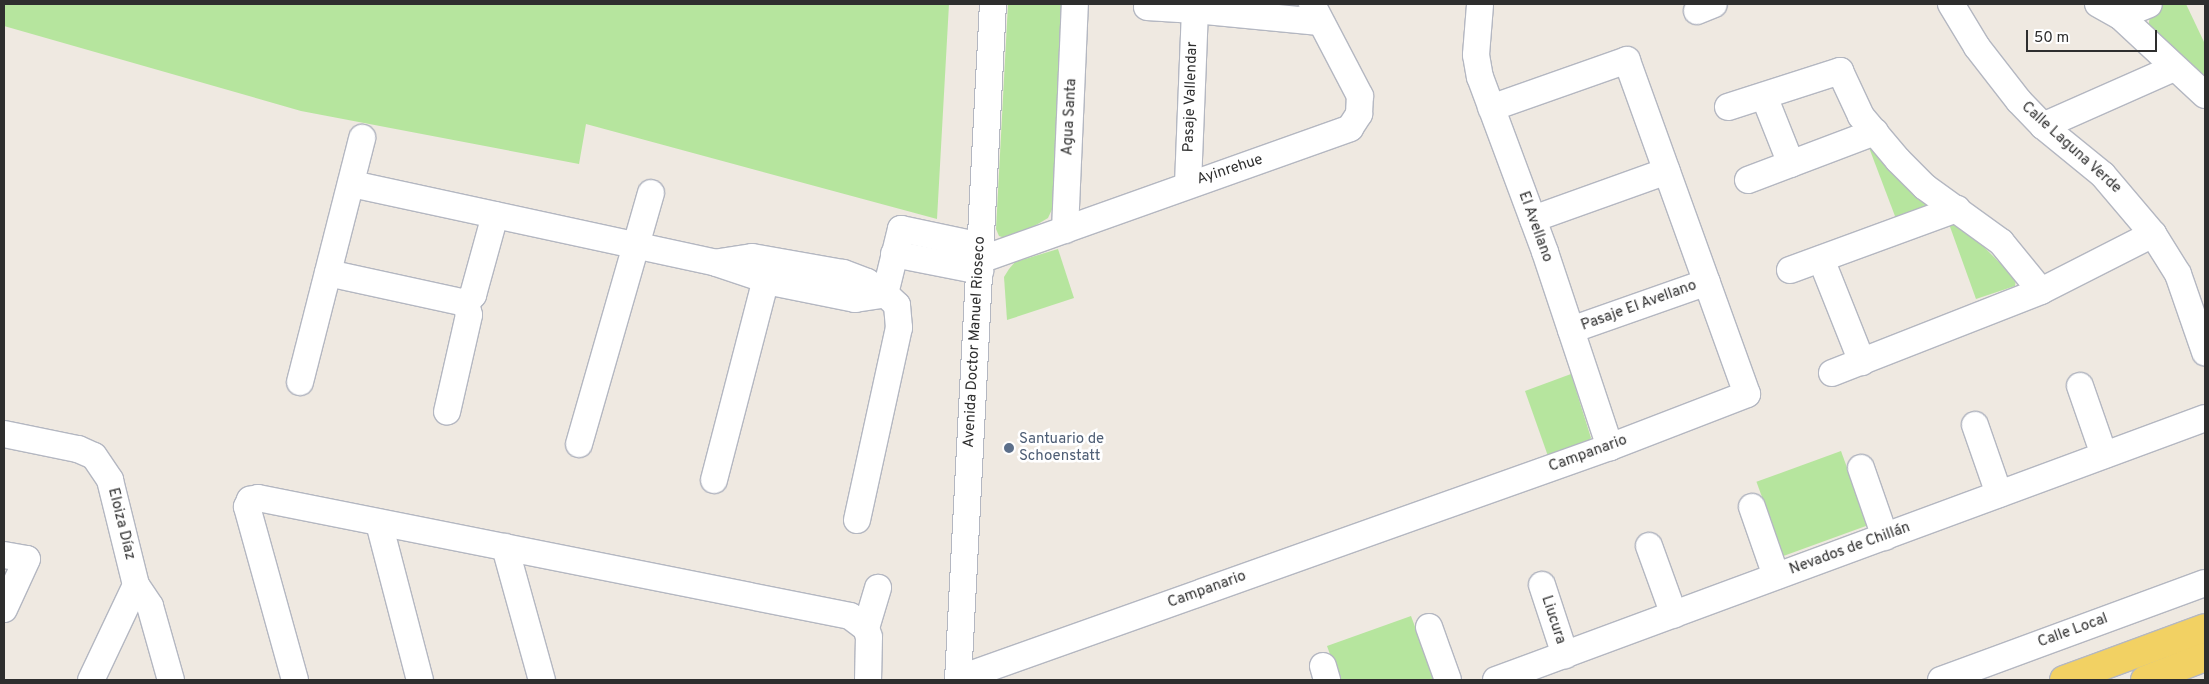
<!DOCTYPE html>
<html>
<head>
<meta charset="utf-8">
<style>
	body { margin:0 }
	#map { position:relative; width:2209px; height:684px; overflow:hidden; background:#efe9e1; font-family:Overpass,sans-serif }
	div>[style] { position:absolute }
	.green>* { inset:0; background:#b6e59e; transform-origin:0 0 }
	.roads { filter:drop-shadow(1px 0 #b4b7c1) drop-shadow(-1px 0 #b4b7c1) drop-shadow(0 1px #b4b7c1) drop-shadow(0 -1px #b4b7c1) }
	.minor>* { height:26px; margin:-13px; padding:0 13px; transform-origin:13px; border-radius:13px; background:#fff }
	.major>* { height:28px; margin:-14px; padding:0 14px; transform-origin:14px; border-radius:14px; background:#f2d163 }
	.dots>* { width:14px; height:14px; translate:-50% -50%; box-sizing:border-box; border:2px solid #fff; border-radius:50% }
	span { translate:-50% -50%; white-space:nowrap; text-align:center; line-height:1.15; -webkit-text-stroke:5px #fff; paint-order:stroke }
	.street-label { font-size:15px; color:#2e2e2e }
	.service-label { font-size:15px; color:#4e5e75 }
	.left { translate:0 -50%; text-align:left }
	.frame { position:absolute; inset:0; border:5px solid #2e2e2e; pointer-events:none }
	.scale { position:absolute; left:2026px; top:30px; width:131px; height:22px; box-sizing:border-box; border:2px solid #2e2e2e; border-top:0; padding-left:6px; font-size:15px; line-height:18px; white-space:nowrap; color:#2e2e2e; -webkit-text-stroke:4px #fff; paint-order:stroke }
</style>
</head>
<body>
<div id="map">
	<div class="green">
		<i style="clip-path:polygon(4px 4px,949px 4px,937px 219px,586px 124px,579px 164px,301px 111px,4px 26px)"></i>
		<i style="clip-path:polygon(1008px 4px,1064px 4px,1054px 205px,1048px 218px,1011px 240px,999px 236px,996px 229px)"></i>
		<i style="clip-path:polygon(2163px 4px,2186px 4px,2205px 44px,2205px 85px,2148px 31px,2150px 14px)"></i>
		<i style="clip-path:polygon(1868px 145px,1933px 204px,1898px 224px)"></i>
		<i style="clip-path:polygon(1954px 222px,1963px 226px,2016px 279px,2015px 286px,1976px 299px,1949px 224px)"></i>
		<i style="clip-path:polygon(1058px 249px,1074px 298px,1007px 320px,1004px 277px,1009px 269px,1015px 262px)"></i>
		<i style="clip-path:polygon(1571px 374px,1591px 438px,1588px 443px,1549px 459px,1525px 391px)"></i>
		<i style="left:1841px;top:451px;width:79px;height:90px;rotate:70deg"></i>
		<i style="clip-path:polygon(1411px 616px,1435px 680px,1339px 680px,1327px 646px)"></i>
	</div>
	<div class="roads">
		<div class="minor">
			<i style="left:1951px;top:4px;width:50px;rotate:58.8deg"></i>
			<i style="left:1977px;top:47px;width:68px;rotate:52.1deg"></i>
			<i style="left:2019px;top:101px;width:35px;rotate:46deg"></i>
			<i style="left:2043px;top:126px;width:77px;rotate:39.2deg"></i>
			<i style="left:2103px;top:175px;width:77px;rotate:49.7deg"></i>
			<i style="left:2153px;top:234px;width:47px;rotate:58deg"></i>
			<i style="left:2178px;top:274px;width:83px;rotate:70.9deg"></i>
			<i style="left:2098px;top:4px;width:25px;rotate:29deg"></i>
			<i style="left:2120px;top:16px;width:116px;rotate:42.9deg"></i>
			<i style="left:1480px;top:5px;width:50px;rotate:94.6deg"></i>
			<i style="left:1476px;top:55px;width:22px;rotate:80deg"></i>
			<i style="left:1480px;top:77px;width:187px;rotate:69.6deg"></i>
			<i style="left:1545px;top:252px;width:206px;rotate:71.6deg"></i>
			<i style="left:1147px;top:7px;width:48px;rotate:3.6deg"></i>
			<i style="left:1697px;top:11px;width:18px;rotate:-22deg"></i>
			<i style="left:2120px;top:16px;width:31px;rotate:-22deg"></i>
			<i style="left:1764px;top:96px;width:73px;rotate:68.3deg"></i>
			<i style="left:1728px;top:107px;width:118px;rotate:-17.8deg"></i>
			<i style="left:1840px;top:71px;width:50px;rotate:65deg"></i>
			<i style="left:1861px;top:116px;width:57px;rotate:49.9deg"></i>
			<i style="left:1898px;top:160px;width:38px;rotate:45deg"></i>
			<i style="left:1925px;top:187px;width:94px;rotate:35.9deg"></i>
			<i style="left:2001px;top:242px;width:63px;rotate:50.8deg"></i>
			<i style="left:2043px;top:126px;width:143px;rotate:-23.9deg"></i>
			<i style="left:1748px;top:180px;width:136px;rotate:-20.7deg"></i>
			<i style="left:352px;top:184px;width:372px;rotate:12.2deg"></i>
			<i style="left:1188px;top:184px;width:174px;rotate:-87.7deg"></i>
			<i style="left:1195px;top:10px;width:125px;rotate:5.5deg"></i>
			<i style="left:1533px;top:219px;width:142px;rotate:-19.7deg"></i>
			<i style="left:1065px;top:230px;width:226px;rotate:-87.5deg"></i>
			<i style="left:894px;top:254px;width:88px;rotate:11.2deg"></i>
			<i style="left:1821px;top:259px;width:111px;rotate:68.3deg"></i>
			<i style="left:980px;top:260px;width:393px;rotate:-19.6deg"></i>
			<i style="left:1350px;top:128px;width:17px;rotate:-57deg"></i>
			<i style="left:1359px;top:114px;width:18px;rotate:-87deg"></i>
			<i style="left:1360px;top:96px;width:104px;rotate:-117.6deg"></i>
			<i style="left:1790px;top:270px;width:178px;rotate:-20.1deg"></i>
			<i style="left:328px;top:273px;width:141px;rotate:12.3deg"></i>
			<i style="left:466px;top:303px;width:12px;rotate:76deg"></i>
			<i style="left:469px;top:315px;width:99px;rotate:102.8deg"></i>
			<i style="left:885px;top:294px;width:67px;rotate:-76.2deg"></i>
			<i style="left:901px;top:229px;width:82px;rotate:12deg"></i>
			<i style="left:466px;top:303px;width:11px;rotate:-49deg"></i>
			<i style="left:473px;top:295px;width:83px;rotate:-74.6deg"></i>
			<i style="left:1571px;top:330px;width:144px;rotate:-19.4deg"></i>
			<i style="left:1832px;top:373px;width:225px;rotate:-21.4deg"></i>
			<i style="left:2041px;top:291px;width:126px;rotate:-27deg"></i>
			<i style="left:300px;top:382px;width:252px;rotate:-75.7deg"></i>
			<i style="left:2080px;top:386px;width:73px;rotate:70.8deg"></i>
			<i style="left:1975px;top:425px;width:73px;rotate:70.8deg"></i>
			<i style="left:4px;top:434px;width:76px;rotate:11.5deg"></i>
			<i style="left:78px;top:449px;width:17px;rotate:24deg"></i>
			<i style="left:94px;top:456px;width:29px;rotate:56deg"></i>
			<i style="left:110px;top:480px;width:108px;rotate:76.1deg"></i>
			<i style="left:136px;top:585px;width:105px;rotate:115.3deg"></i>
			<i style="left:579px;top:444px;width:261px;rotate:-74deg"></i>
			<i style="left:1861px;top:468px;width:73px;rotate:70.8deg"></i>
			<i style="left:714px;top:480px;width:208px;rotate:-75.5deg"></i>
			<i style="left:1752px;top:507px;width:73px;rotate:70.8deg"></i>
			<i style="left:857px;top:520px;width:197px;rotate:-77.7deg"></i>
			<i style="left:899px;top:328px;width:23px;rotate:-95deg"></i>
			<i style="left:897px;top:305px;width:16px;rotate:-137deg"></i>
			<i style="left:885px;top:294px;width:22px;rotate:-146deg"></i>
			<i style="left:867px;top:282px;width:26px;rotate:-159deg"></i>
			<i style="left:843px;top:273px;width:92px;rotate:-170deg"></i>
			<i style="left:752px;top:257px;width:36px;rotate:171deg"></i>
			<i style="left:716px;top:263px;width:63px;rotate:18.4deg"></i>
			<i style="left:776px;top:283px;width:81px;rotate:11.4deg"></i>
			<i style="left:855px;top:299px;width:30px;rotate:-9deg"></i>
			<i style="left:379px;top:523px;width:162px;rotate:75.4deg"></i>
			<i style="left:1649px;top:546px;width:73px;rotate:70.1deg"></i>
			<i style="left:505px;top:547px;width:138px;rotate:74.5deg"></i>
			<i style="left:4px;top:555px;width:23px;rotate:10deg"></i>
			<i style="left:27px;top:559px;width:55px;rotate:114.7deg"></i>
			<i style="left:136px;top:585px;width:25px;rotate:56deg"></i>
			<i style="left:150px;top:606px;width:77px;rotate:74.2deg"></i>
			<i style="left:1542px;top:585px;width:74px;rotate:71.8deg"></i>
			<i style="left:1429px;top:627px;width:56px;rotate:70.3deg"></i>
			<i style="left:866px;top:628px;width:42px;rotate:-73.3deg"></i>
			<i style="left:1323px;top:666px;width:15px;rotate:74deg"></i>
			<i style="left:958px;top:679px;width:692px;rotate:-19.59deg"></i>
			<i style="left:1610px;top:447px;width:147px;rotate:-21.1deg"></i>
			<i style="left:1747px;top:394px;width:355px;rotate:-109.8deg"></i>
			<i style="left:1627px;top:60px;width:144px;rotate:160.6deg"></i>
			<i style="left:295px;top:680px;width:180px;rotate:-105.5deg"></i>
			<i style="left:247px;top:507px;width:8px;rotate:-67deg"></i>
			<i style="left:250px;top:500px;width:8px;rotate:-14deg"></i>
			<i style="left:258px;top:498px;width:604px;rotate:11.27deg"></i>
			<i style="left:850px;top:616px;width:20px;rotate:37deg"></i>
			<i style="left:866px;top:628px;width:9px;rotate:72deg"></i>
			<i style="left:869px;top:637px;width:43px;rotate:91.3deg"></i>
			<i style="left:958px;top:680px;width:677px;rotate:-87.04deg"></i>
			<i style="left:1496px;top:680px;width:756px;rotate:-20.28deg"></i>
			<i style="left:1941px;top:680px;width:281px;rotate:-20.2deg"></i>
		</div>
		<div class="major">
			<i style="left:2064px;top:680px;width:150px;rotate:-20.2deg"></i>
			<i style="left:2145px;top:680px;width:64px;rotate:-21deg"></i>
		</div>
	</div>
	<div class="dots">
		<i style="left:1009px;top:448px;background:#5c6f8a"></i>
	</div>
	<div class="street-label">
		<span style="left:1191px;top:97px;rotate:-88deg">Pasaje Vallendar</span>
		<span style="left:1070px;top:117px;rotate:-87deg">Agua Santa</span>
		<span style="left:2071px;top:148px;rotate:42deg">Calle Laguna Verde</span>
		<span style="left:1230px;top:170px;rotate:-18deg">Ayinrehue</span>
		<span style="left:1535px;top:227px;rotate:70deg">El Avellano</span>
		<span style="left:1639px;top:306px;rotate:-20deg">Pasaje El Avellano</span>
		<span style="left:975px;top:342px;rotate:-87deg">Avenida Doctor Manuel Rioseco</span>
		<span style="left:1588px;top:454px;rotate:-20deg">Campanario</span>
		<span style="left:121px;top:524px;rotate:76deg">Eloiza Díaz</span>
		<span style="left:1850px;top:549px;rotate:-20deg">Nevados de Chillán</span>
		<span style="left:1207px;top:590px;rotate:-20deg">Campanario</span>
		<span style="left:1553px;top:620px;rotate:72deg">Liucura</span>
		<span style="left:2073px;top:631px;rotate:-20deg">Calle Local</span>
	</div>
	<div class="service-label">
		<span class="left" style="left:1019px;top:448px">Santuario de<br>Schoenstatt</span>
	</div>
	<div class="frame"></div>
	<div class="scale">50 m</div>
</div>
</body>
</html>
